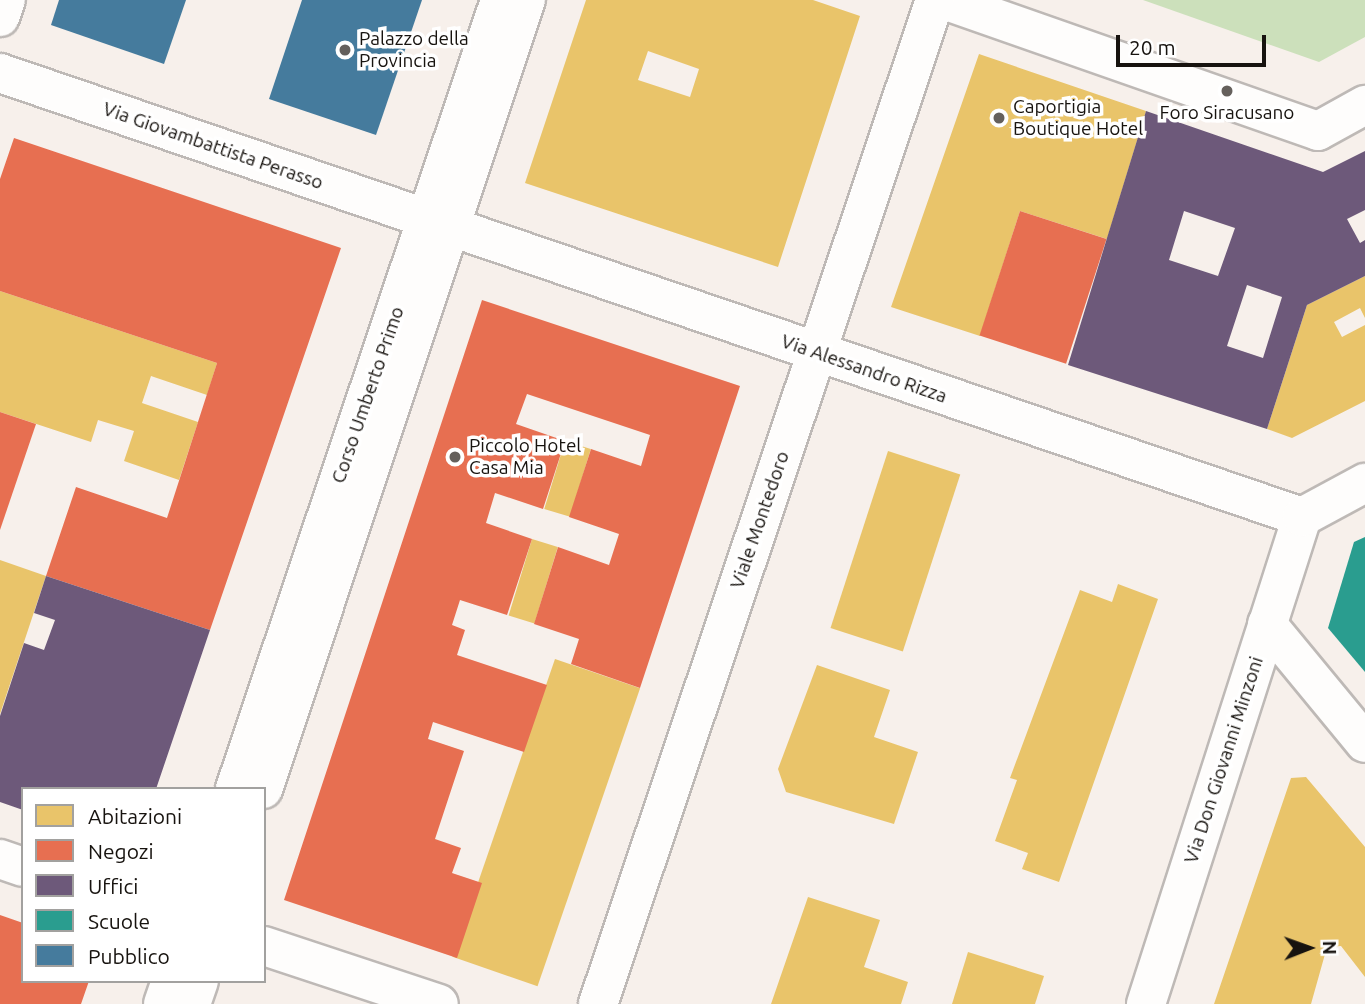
<!DOCTYPE html>
<html>
<head>
<meta charset="utf-8">
<style>
	body { margin:0 }
	#map { position:relative; width:1365px; height:1004px; overflow:hidden; background:#f7f0eb; font-family:Ubuntu,sans-serif }
	div>[style] { position:absolute }
	.green>* { inset:0; background:#cce0bb }
	.homes>* { inset:0; background:#e9c46a; transform-origin:0 0 }
	.shops>* { inset:0; background:#e76f51; transform-origin:0 0 }
	.offices>* { inset:0; background:#6d597a }
	.schools>* { inset:0; background:#2a9d8f }
	.public>* { inset:0; background:#457b9d }
	.roads { filter:drop-shadow(2px 0 #beb9b6) drop-shadow(-2px 0 #beb9b6) drop-shadow(0 2px #beb9b6) drop-shadow(0 -2px #beb9b6) }
	.minor>* { height:38px; margin:-19px; padding:0 19px; transform-origin:19px; border-radius:19px; background:#fefdfc }
	.major>* { height:38px; margin:-19px; padding:0 19px; transform-origin:19px; border-radius:19px; background:#fefdfc }
	.dots>* { width:19px; height:19px; translate:-50% -50%; box-sizing:border-box; border:4px solid #fff; border-radius:50% }
	span { translate:-50% -50%; white-space:nowrap; text-align:center; line-height:1.15; -webkit-text-stroke:7px #fff; paint-order:stroke }
	.poi-label { font-size:19px; color:#17130f }
	.left { translate:0 -50%; text-align:left }
	.street-label { font-size:19px; color:#17130f }
	.legend { position:absolute; left:21px; top:787px; width:245px; height:196px; box-sizing:border-box; background:#fff; border:2px solid #a2a19f; margin:0; padding:9px 12px; list-style:none; font-size:21px; color:#17130f }
	.legend li { display:flex; align-items:center; gap:14px; height:35px }
	.legend b { width:35px; border:2px solid #a2a19f }
	.north { position:absolute; left:1274px; top:913px; width:70px; height:70px; -webkit-text-stroke:5px #fff; paint-order:stroke; rotate:89deg; font-size:19px; font-weight:700; line-height:28px; text-align:center; color:#17130f }
	.north::after { content:''; display:block; margin:auto; width:24px; height:32px; background:#17130f; clip-path:polygon(50% 0,100% 100%,50% 72%,0 100%) }
	.scale { position:absolute; left:1116px; top:35px; width:150px; height:32px; box-sizing:border-box; border:4px solid #17130f; border-top:0; padding-left:9px; font-size:21px; line-height:24px; white-space:nowrap; color:#17130f; -webkit-text-stroke:5px #fff; paint-order:stroke }
</style>
</head>
<body>
<div id="map">
	<div class="green">
		<i style="clip-path:polygon(1143px 0,1365px 0,1365px 37px,1319px 62px)"></i>
	</div>
	<div class="homes">
		<i style="clip-path:polygon(evenodd,586px 0,813px 0,860px 16px,778px 267px,525px 183px,586px 0,648px 51px,699px 69px,690px 97px,638px 80px,648px 51px)"></i>
		<i style="clip-path:polygon(979px 54px,1146px 111px,1107px 239px,1020px 211px,980px 336px,891px 307px)"></i>
		<i style="clip-path:polygon(1365px 276px,1365px 318px,1360px 308px,1334px 322px,1342px 337px,1365px 325px,1365px 401px,1292px 438px,1267px 429px,1307px 305px)"></i>
		<i style="clip-path:polygon(0 291px,217px 363px,207px 395px,151px 376px,142px 403px,198px 422px,179px 480px,124px 461px,134px 431px,98px 420px,91px 442px,0 412px)"></i>
		<i style="left:565px;top:441px;width:27px;height:71px;rotate:17deg"></i>
		<i style="left:888px;top:451px;width:76px;height:186px;rotate:18deg"></i>
		<i style="left:532px;top:539px;width:27px;height:80px;rotate:17deg"></i>
		<i style="clip-path:polygon(0 560px,46px 576px,0 714px)"></i>
		<i style="clip-path:polygon(1118px 584px,1158px 599px,1059px 882px,1022px 869px,1028px 853px,995px 841px,1017px 780px,1010px 778px,1080px 590px,1112px 602px)"></i>
		<i style="left:555px;top:659px;width:90px;height:315px;rotate:19deg"></i>
		<i style="clip-path:polygon(817px 665px,890px 690px,874px 737px,918px 752px,894px 824px,786px 792px,778px 769px)"></i>
		<i style="clip-path:polygon(1306px 777px,1365px 847px,1365px 977px,1341px 946px,1327px 947px,1311px 1004px,1214px 1004px,1291px 778px)"></i>
		<i style="clip-path:polygon(808px 897px,880px 920px,864px 967px,908px 982px,901px 1004px,771px 1004px)"></i>
		<i style="clip-path:polygon(968px 952px,1044px 976px,1035px 1004px,952px 1004px)"></i>
	</div>
	<div class="shops">
		<i style="clip-path:polygon(14px 138px,341px 248px,210px 630px,46px 576px,76px 487px,167px 518px,217px 363px,0 291px,0 179px)"></i>
		<i style="left:1020px;top:211px;width:91px;height:131px;rotate:18deg"></i>
		<i style="clip-path:polygon(482px 300px,740px 386px,640px 688px,571px 664px,579px 639px,534px 624px,558px 547px,609px 565px,619px 534px,569px 517px,591px 449px,641px 466px,650px 435px,527px 394px,516px 424px,565px 441px,543px 509px,495px 493px,486px 523px,532px 539px,507px 615px,460px 600px,452px 625px,465px 630px,457px 655px,547px 685px,524px 752px,433px 722px,428px 739px,464px 751px,435px 839px,461px 848px,452px 873px,482px 883px,457px 958px,284px 900px)"></i>
		<i style="clip-path:polygon(0 412px,36px 424px,0 530px)"></i>
		<i style="clip-path:polygon(0 915px,23px 923px,23px 981px,89px 981px,81px 1004px,0 1004px)"></i>
	</div>
	<div class="offices">
		<i style="clip-path:polygon(evenodd,1146px 111px,1323px 172px,1365px 151px,1365px 210px,1347px 219px,1360px 243px,1365px 240px,1365px 276px,1307px 305px,1267px 429px,1068px 365px,1146px 111px,1184px 211px,1235px 228px,1218px 276px,1169px 260px,1184px 211px,1146px 111px,1247px 285px,1282px 297px,1263px 358px,1227px 346px,1247px 285px)"></i>
		<i style="clip-path:polygon(46px 576px,210px 630px,156px 789px,23px 789px,23px 810px,0 802px,0 716px,24px 643px,44px 650px,55px 620px,34px 613px)"></i>
	</div>
	<div class="schools">
		<i style="clip-path:polygon(1365px 537px,1365px 672px,1328px 628px,1354px 542px)"></i>
	</div>
	<div class="public">
		<i style="clip-path:polygon(59px 0,186px 0,164px 64px,51px 25px)"></i>
		<i style="clip-path:polygon(302px 0,422px 0,376px 135px,269px 99px)"></i>
	</div>
	<div class="roads">
		<div class="minor">
			<i style="left:944px;top:0;width:396px;rotate:19.3deg"></i>
			<i style="left:1318px;top:131px;width:54px;rotate:-29deg"></i>
			<i style="left:1267px;top:624px;width:154px;rotate:50.5deg"></i>
			<i style="left:263px;top:789px;width:832px;rotate:-71.57deg"></i>
			<i style="left:0;top:859px;width:24px;rotate:19deg"></i>
			<i style="left:191px;top:1004px;width:24px;rotate:-71deg"></i>
			<i style="left:598px;top:1004px;width:1059px;rotate:-71.45deg"></i>
			<i style="left:1146px;top:1004px;width:511px;rotate:-72.24deg"></i>
		</div>
		<div class="major">
			<i style="left:0;top:17px;width:18px;rotate:-71deg"></i>
			<i style="left:0;top:73px;width:1376px;rotate:18.83deg"></i>
			<i style="left:1302px;top:517px;width:72px;rotate:-28.4deg"></i>
			<i style="left:235px;top:789px;width:832px;rotate:-71.43deg"></i>
			<i style="left:264px;top:946px;width:184px;rotate:18.3deg"></i>
			<i style="left:163px;top:1004px;width:24px;rotate:-71deg"></i>
		</div>
	</div>
	<div class="dots">
		<i style="left:345px;top:50px;background:#65605c"></i>
		<i style="left:1227px;top:91px;background:#65605c"></i>
		<i style="left:999px;top:118px;background:#65605c"></i>
		<i style="left:455px;top:457px;background:#65605c"></i>
	</div>
	<div class="poi-label">
		<span class="left" style="left:359px;top:50px">Palazzo della<br>Provincia</span>
		<span class="left" style="left:1013px;top:118px">Caportigia<br>Boutique Hotel</span>
		<span style="left:1227px;top:113px">Foro Siracusano</span>
		<span class="left" style="left:469px;top:457px">Piccolo Hotel<br>Casa Mia</span>
	</div>
	<div class="street-label">
		<span style="left:213px;top:146px;rotate:19deg">Via Giovambattista Perasso</span>
		<span style="left:864px;top:369px;rotate:19deg">Via Alessandro Rizza</span>
		<span style="left:368px;top:395px;rotate:-71deg">Corso Umberto Primo</span>
		<span style="left:760px;top:520px;rotate:-71deg">Viale Montedoro</span>
		<span style="left:1224px;top:760px;rotate:-72deg">Via Don Giovanni Minzoni</span>
	</div>
	<ul class="legend">
	<li><b style="height:19px;background:#e9c46a"></b>Abitazioni</li>
	<li><b style="height:19px;background:#e76f51"></b>Negozi</li>
	<li><b style="height:19px;background:#6d597a"></b>Uffici</li>
	<li><b style="height:19px;background:#2a9d8f"></b>Scuole</li>
	<li><b style="height:19px;background:#457b9d"></b>Pubblico</li>
	</ul>
	<div class="north">N</div>
	<div class="scale">20 m</div>
</div>
</body>
</html>
